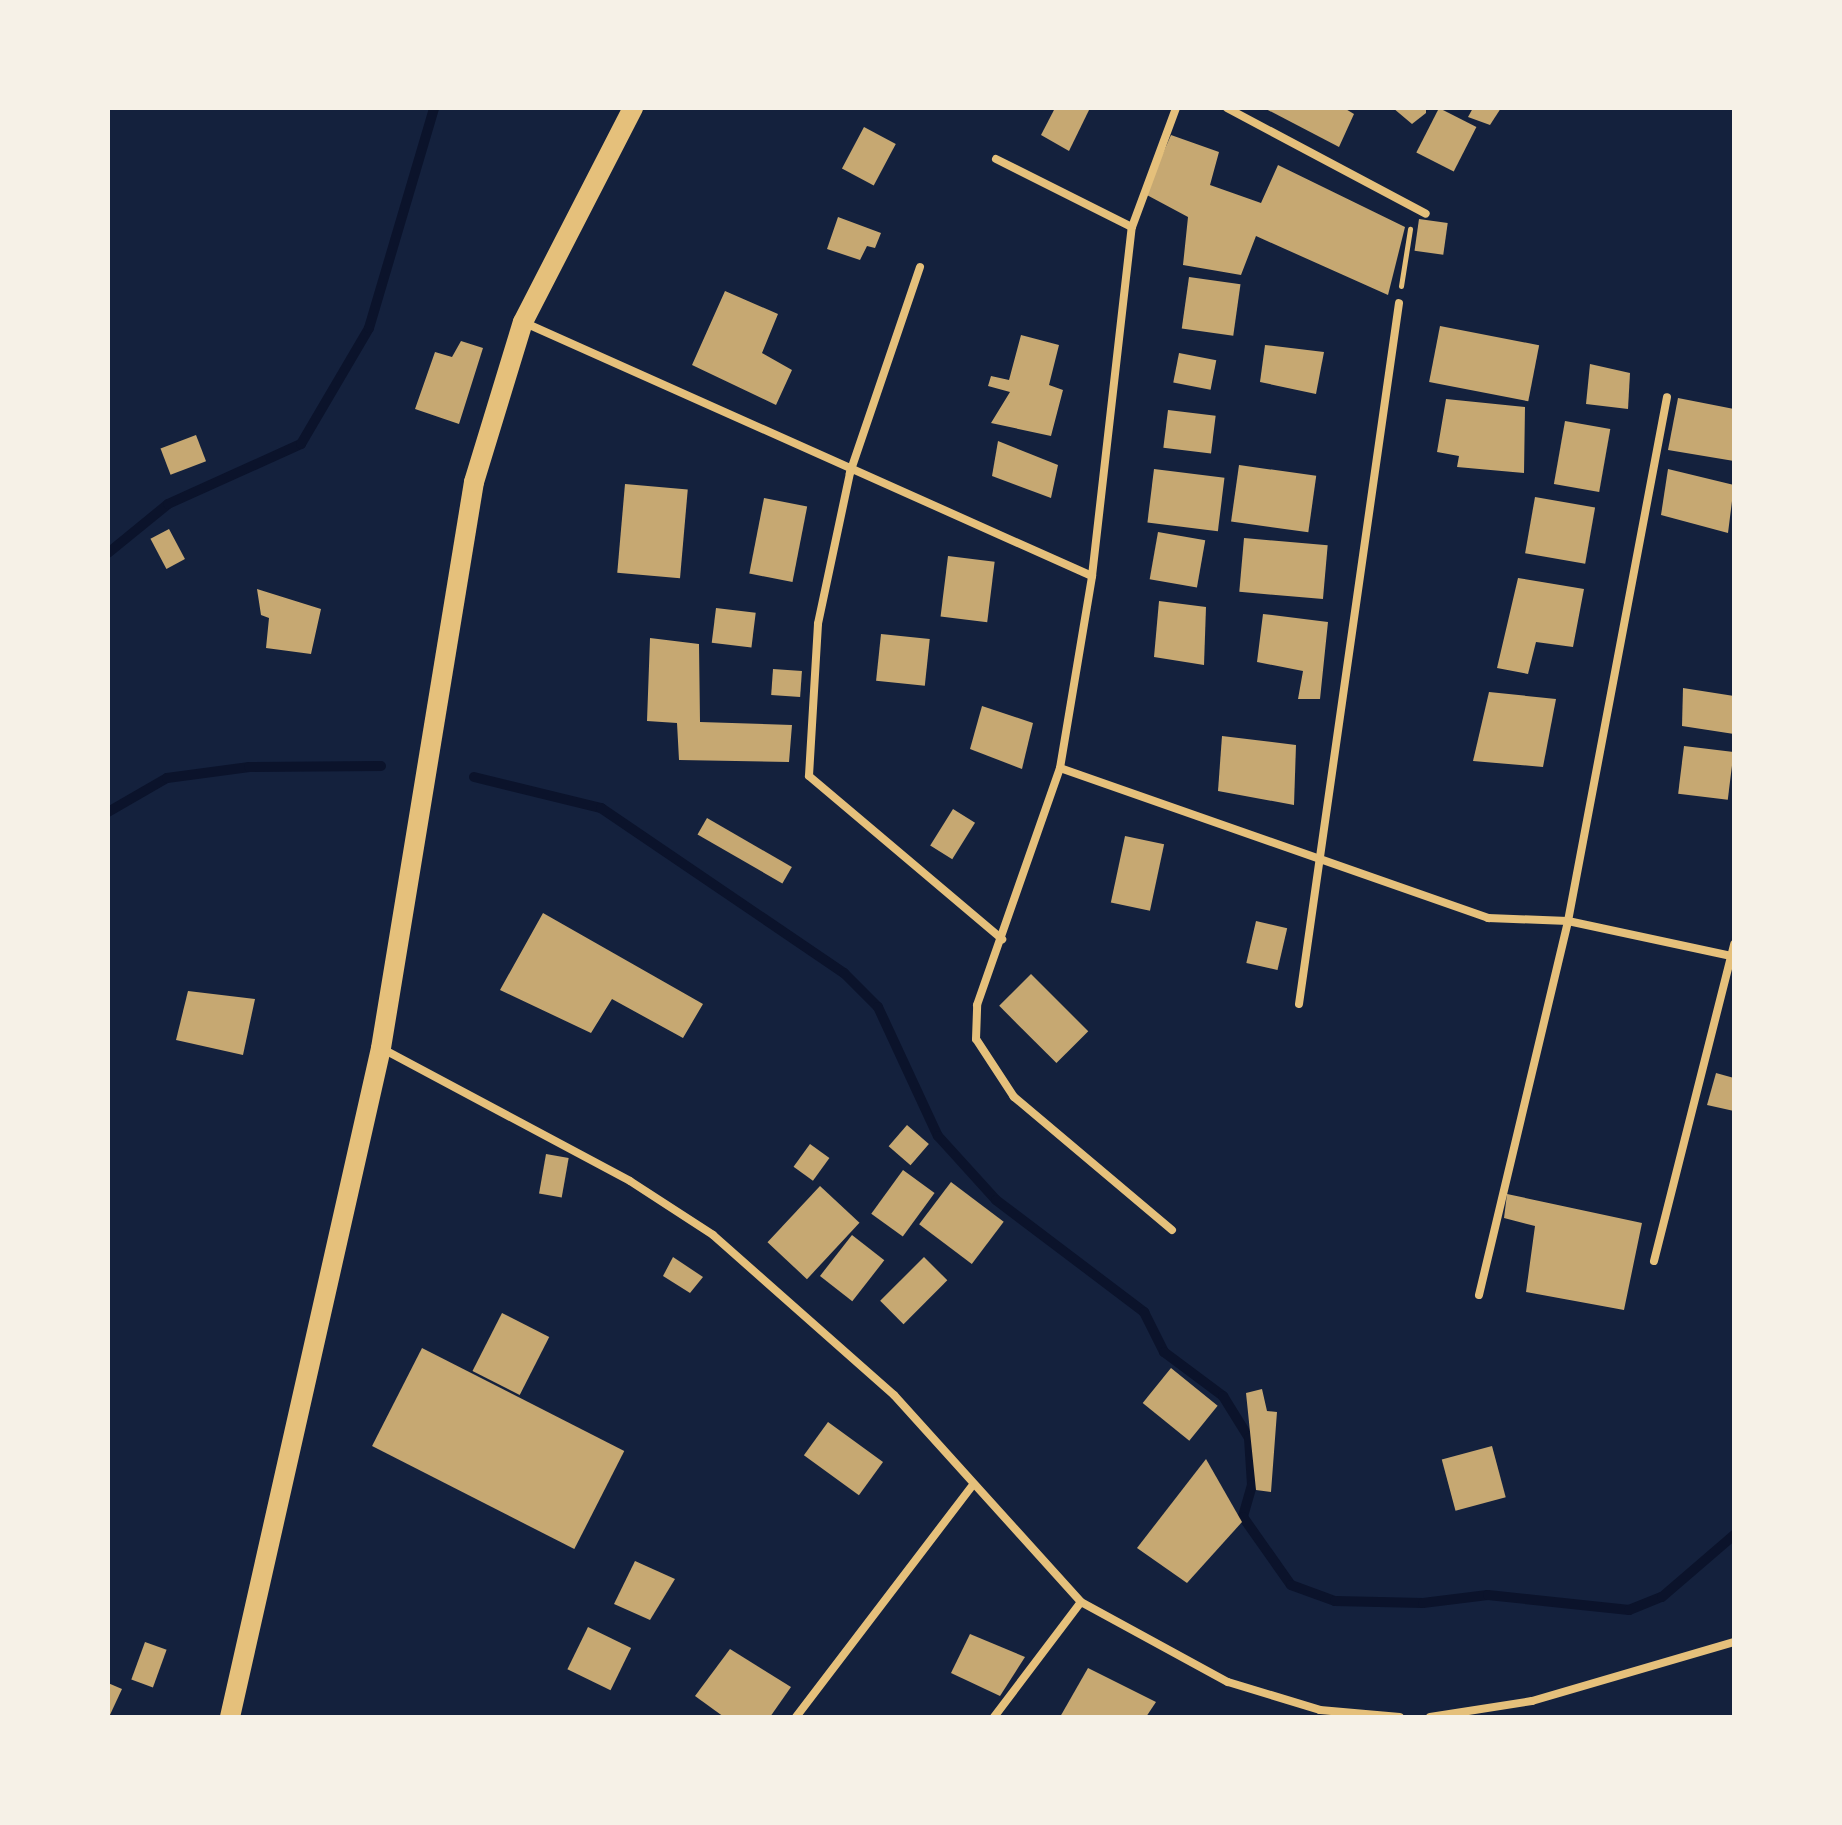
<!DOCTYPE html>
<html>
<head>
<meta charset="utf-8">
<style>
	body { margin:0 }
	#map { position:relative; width:1842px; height:1825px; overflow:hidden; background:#14213d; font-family:"Alegreya Sans",sans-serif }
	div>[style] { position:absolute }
	.stream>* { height:10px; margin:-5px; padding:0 5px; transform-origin:5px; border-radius:5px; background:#0b132b }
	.building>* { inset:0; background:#c6a872; transform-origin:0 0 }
	.path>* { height:5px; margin:-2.5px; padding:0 2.5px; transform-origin:2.5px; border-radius:2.5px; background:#e5c07b }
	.minor>* { height:8px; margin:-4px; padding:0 4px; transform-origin:4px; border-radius:4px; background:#e5c07b }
	.primary>* { height:20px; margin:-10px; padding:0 10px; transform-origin:10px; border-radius:10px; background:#e5c07b }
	span { translate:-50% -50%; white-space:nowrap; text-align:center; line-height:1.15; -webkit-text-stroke:6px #f6f1e7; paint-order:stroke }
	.frame { position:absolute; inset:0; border:110px solid #f6f1e7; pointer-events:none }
</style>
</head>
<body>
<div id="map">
	<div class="stream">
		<i style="left:108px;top:553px;width:77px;rotate:-39.2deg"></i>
		<i style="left:168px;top:504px;width:146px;rotate:-24.3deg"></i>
		<i style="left:301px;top:444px;width:134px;rotate:-59.6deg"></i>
		<i style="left:369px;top:328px;width:229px;rotate:-73.5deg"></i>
		<i style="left:474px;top:777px;width:131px;rotate:13.7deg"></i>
		<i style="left:601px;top:808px;width:294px;rotate:34.2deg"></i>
		<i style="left:844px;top:973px;width:48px;rotate:45deg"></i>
		<i style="left:878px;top:1007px;width:142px;rotate:65.1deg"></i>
		<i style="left:938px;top:1136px;width:86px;rotate:47.8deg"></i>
		<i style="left:996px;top:1200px;width:186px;rotate:37.1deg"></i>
		<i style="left:1144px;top:1312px;width:45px;rotate:63.4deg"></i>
		<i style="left:1164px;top:1352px;width:74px;rotate:36.7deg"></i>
		<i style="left:1223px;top:1396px;width:49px;rotate:58.2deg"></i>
		<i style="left:1249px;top:1438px;width:47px;rotate:86.3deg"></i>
		<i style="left:1252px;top:1485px;width:33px;rotate:106deg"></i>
		<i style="left:1243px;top:1517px;width:83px;rotate:54.8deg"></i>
		<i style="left:1291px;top:1585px;width:47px;rotate:20deg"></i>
		<i style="left:1335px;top:1601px;width:88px;rotate:1.3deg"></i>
		<i style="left:1423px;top:1603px;width:65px;rotate:-7deg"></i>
		<i style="left:1488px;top:1595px;width:142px;rotate:6.1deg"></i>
		<i style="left:1629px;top:1610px;width:35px;rotate:-22deg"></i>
		<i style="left:1662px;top:1597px;width:95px;rotate:-40.7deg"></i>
		<i style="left:108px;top:812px;width:68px;rotate:-30deg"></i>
		<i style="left:167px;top:778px;width:83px;rotate:-7.6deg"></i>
		<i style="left:249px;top:767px;width:132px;rotate:-0.4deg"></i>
	</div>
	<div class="building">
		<i style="clip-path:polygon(1055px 108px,1090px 108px,1069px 151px,1041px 135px)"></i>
		<i style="clip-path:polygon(1264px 108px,1344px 108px,1354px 114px,1339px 147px)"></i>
		<i style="clip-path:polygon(1393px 108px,1426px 108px,1426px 113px,1412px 124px)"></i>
		<i style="left:1439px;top:108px;width:42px;height:50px;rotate:27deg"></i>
		<i style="clip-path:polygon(1473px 108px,1501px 108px,1490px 125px,1468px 117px)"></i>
		<i style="left:864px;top:127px;width:36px;height:47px;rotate:28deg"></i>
		<i style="clip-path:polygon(1171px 135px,1219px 152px,1210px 185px,1261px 203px,1278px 165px,1405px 227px,1388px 295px,1256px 236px,1241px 275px,1183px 265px,1188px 217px,1145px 194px)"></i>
		<i style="clip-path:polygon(838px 217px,881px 233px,875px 248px,867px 246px,860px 260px,827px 249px)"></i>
		<i style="left:1419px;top:219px;width:29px;height:32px;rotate:8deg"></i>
		<i style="left:1189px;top:277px;width:52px;height:52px;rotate:8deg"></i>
		<i style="clip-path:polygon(725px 291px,778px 314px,762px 353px,792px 370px,776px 405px,692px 365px)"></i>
		<i style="left:1440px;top:326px;width:101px;height:57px;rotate:11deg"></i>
		<i style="clip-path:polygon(1021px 335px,1059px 345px,1049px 385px,1063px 390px,1051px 436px,991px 423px,1010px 392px,988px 386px,991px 376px,1009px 380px)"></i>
		<i style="clip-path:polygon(461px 341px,483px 348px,459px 424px,415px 409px,435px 352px,452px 357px)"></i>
		<i style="clip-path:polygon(1265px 345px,1324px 352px,1316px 394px,1260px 382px)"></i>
		<i style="left:1179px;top:353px;width:38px;height:30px;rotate:11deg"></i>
		<i style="clip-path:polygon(1590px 364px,1630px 373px,1628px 409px,1586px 404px)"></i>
		<i style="clip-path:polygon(1678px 398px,1734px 409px,1734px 461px,1668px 450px)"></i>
		<i style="clip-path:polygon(1446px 399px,1525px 407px,1524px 473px,1457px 467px,1459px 456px,1437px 452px)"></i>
		<i style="left:1168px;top:410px;width:48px;height:38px;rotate:7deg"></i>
		<i style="left:1565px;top:421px;width:46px;height:64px;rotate:10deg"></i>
		<i style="left:196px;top:435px;width:28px;height:38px;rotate:69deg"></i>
		<i style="clip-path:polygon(998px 441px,1058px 465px,1051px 498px,992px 476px)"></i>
		<i style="left:1239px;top:465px;width:78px;height:57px;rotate:8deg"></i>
		<i style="left:1154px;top:469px;width:71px;height:54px;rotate:7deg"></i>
		<i style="clip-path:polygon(1668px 469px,1734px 485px,1728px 533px,1661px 515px)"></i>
		<i style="left:625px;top:484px;width:63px;height:89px;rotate:5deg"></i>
		<i style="left:1535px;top:497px;width:61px;height:57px;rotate:10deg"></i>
		<i style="left:764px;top:498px;width:44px;height:77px;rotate:11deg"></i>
		<i style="left:169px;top:529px;width:34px;height:21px;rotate:62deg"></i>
		<i style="left:1158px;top:532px;width:48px;height:48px;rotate:10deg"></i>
		<i style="left:1244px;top:538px;width:84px;height:54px;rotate:5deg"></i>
		<i style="left:948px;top:556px;width:47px;height:61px;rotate:7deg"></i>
		<i style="clip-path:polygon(1518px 578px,1584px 589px,1573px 647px,1536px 642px,1528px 674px,1497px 668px)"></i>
		<i style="clip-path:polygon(257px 589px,321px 609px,311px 654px,266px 648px,269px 618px,261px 615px)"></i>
		<i style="clip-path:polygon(1159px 601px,1206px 607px,1204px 665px,1154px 657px)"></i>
		<i style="left:716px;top:608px;width:40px;height:35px;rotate:7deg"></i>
		<i style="clip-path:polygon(1263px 614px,1328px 622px,1320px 699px,1298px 699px,1303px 671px,1257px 662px)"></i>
		<i style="left:881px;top:634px;width:49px;height:47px;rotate:6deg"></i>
		<i style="clip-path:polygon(650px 638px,699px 644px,700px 722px,792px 725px,789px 762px,679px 760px,677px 723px,647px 721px)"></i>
		<i style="left:773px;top:669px;width:29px;height:26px;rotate:4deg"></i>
		<i style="clip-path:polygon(1683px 688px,1734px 696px,1734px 734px,1682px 726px)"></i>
		<i style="clip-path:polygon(1489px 692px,1556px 699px,1543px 767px,1473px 761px)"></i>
		<i style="clip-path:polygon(982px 706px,1033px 723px,1022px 769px,970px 749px)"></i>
		<i style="clip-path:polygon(1222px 736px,1296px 745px,1294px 805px,1218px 791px)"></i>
		<i style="left:1684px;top:746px;width:50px;height:48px;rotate:7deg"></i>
		<i style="left:953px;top:809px;width:26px;height:43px;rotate:32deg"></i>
		<i style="left:707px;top:818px;width:98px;height:19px;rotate:30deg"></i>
		<i style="left:1125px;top:836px;width:40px;height:68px;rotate:12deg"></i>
		<i style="clip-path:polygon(543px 913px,703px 1004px,683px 1038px,612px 999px,591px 1033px,500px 990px)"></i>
		<i style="left:1256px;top:921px;width:32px;height:43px;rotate:13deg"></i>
		<i style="left:1031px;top:974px;width:81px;height:45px;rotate:45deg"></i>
		<i style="clip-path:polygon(188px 991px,255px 999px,243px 1055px,176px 1040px)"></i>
		<i style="clip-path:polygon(1716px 1073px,1734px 1078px,1734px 1111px,1707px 1105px)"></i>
		<i style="left:907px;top:1125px;width:29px;height:28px;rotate:41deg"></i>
		<i style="left:810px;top:1144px;width:24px;height:28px;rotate:36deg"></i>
		<i style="left:546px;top:1154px;width:23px;height:40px;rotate:10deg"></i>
		<i style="left:903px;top:1170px;width:39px;height:54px;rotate:36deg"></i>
		<i style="left:951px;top:1182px;width:66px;height:53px;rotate:37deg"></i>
		<i style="left:820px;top:1186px;width:54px;height:77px;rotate:43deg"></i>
		<i style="clip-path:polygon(1507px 1194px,1642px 1223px,1624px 1310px,1526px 1292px,1535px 1226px,1504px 1218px)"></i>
		<i style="left:852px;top:1235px;width:41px;height:52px;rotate:38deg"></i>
		<i style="clip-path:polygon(673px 1257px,703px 1277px,690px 1293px,663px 1276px)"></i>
		<i style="left:924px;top:1257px;width:33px;height:62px;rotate:45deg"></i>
		<i style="left:502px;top:1313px;width:53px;height:65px;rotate:27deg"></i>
		<i style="left:422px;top:1348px;width:227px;height:110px;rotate:27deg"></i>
		<i style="left:1171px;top:1368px;width:60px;height:45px;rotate:39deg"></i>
		<i style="clip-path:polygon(1262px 1389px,1267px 1411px,1277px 1412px,1271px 1492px,1256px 1490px,1246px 1393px)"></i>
		<i style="left:828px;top:1422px;width:68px;height:41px;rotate:36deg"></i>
		<i style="left:1492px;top:1446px;width:53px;height:52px;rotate:75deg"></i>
		<i style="clip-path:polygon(1206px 1459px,1242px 1522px,1187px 1583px,1137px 1548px)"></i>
		<i style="clip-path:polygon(635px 1561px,675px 1579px,650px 1620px,614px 1604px)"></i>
		<i style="left:588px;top:1627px;width:48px;height:47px;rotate:26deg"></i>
		<i style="clip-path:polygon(970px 1634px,1025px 1657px,1000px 1696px,951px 1673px)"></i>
		<i style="left:145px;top:1642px;width:23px;height:40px;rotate:20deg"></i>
		<i style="clip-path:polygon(730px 1649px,791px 1687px,770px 1717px,724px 1717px,695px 1696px)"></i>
		<i style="clip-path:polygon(1088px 1668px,1156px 1702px,1146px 1717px,1060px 1717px)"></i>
		<i style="clip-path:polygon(108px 1683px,122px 1689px,109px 1717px,108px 1717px)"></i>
	</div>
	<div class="path">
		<i style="left:1401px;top:286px;width:58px;rotate:-81deg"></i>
	</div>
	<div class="minor">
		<i style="left:1227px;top:108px;width:225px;rotate:28deg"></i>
		<i style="left:996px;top:159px;width:152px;rotate:26.6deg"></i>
		<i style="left:920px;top:267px;width:218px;rotate:108.8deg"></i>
		<i style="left:850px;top:473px;width:154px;rotate:102deg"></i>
		<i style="left:818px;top:624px;width:152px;rotate:93.4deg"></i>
		<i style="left:809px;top:776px;width:253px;rotate:40.2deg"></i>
		<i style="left:523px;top:322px;width:623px;rotate:24.06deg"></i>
		<i style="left:1060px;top:768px;width:454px;rotate:19.3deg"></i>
		<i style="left:1488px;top:918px;width:80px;rotate:2.1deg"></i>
		<i style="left:1568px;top:921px;width:167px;rotate:12.1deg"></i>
		<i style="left:1299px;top:1004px;width:708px;rotate:-81.88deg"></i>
		<i style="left:381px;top:1048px;width:282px;rotate:28.1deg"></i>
		<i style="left:630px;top:1181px;width:99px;rotate:33deg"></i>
		<i style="left:713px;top:1235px;width:242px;rotate:41.5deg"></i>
		<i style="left:894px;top:1395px;width:279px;rotate:47.9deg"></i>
		<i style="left:1081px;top:1602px;width:167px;rotate:28.6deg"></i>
		<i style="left:1228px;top:1682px;width:96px;rotate:16.9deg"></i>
		<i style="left:1320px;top:1710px;width:80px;rotate:5deg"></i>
		<i style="left:1172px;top:1230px;width:207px;rotate:-139.9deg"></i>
		<i style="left:1014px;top:1097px;width:69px;rotate:-123.2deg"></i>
		<i style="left:976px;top:1039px;width:34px;rotate:-88deg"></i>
		<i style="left:977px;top:1005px;width:251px;rotate:-70.7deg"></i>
		<i style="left:1060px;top:768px;width:195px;rotate:-80.5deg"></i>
		<i style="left:1092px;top:576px;width:351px;rotate:-83.5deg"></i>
		<i style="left:1132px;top:227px;width:127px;rotate:-69.7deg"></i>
		<i style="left:1654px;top:1261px;width:327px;rotate:-75.8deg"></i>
		<i style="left:1479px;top:1295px;width:384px;rotate:-76.6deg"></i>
		<i style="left:1568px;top:921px;width:533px;rotate:-79.3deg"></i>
		<i style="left:796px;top:1717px;width:290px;rotate:-52.7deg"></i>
		<i style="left:994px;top:1717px;width:144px;rotate:-52.9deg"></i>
		<i style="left:1430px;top:1717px;width:103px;rotate:-8.9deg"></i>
		<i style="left:1532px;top:1701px;width:210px;rotate:-16.3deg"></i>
	</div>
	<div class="primary">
		<i style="left:230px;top:1717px;width:686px;rotate:-77.28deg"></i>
		<i style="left:381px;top:1048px;width:574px;rotate:-80.67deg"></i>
		<i style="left:474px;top:482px;width:167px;rotate:-73deg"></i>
		<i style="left:523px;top:322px;width:241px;rotate:-62.8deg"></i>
	</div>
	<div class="frame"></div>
</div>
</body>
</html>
